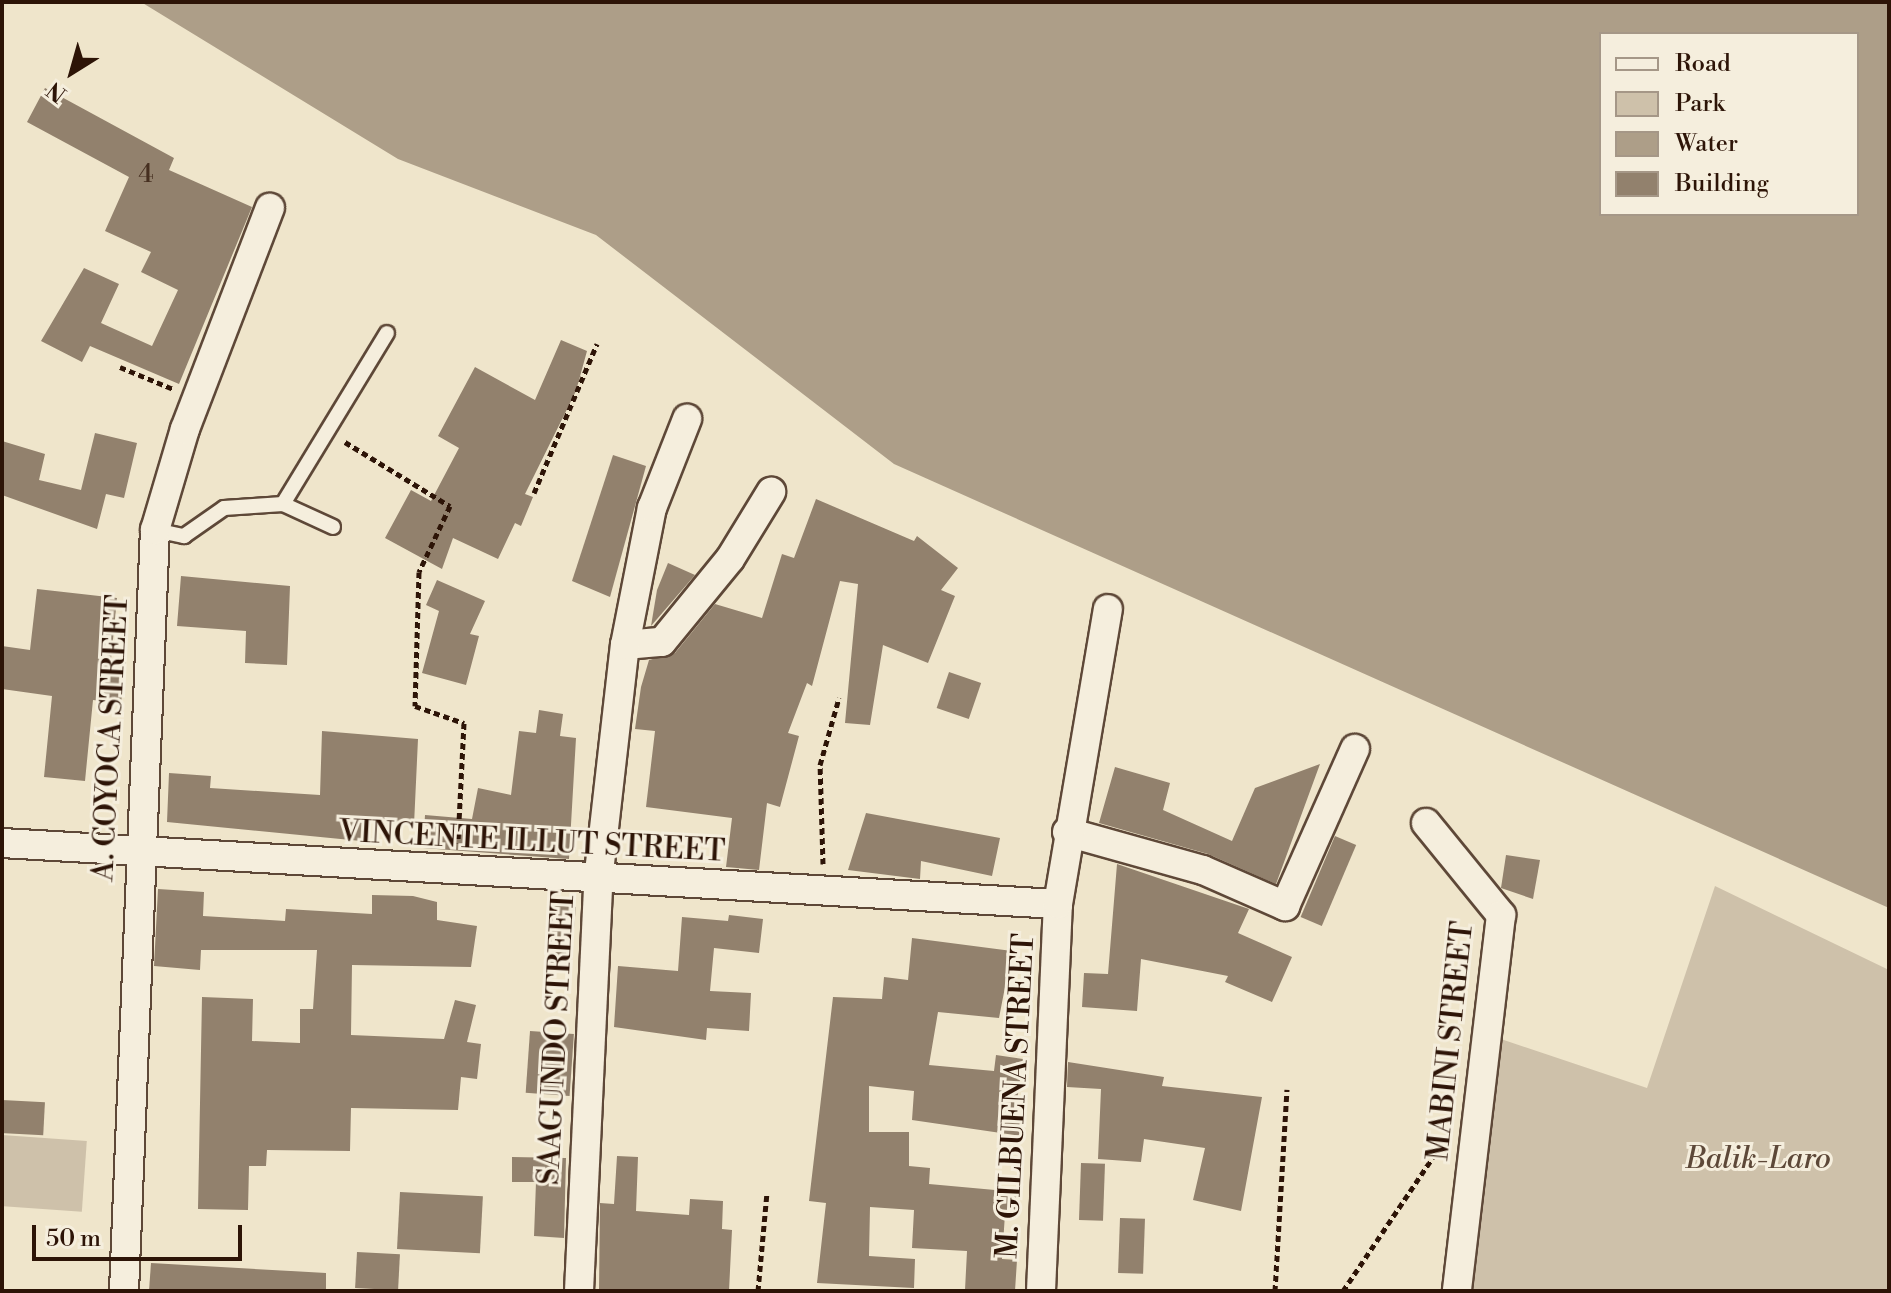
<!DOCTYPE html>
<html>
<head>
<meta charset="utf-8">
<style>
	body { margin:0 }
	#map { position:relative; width:1891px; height:1293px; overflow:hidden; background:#efe5cb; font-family:"Libre Bodoni",serif }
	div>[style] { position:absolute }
	.green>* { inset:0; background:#cec1aa; transform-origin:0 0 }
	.water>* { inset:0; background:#ad9e88 }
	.building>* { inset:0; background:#92816d; transform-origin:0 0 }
	.path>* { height:5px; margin-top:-2.5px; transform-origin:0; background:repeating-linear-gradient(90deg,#2d1407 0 6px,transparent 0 10px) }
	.roads { filter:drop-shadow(2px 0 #5e4838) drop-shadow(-2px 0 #5e4838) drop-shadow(0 2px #5e4838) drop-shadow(0 -2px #5e4838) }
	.service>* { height:14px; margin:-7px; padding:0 7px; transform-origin:7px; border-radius:7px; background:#f5eedd }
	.minor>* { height:28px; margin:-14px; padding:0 14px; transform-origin:14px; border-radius:14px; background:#f5eedd }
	span { translate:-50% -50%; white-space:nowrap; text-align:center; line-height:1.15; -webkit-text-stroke:6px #f5eedd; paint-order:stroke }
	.number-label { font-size:26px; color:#462f20 }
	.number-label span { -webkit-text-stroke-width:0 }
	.street-label { font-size:30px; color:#2d1407 }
	.park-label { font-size:30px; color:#5d4838; font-style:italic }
	.frame { position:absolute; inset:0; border:4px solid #2d1407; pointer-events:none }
	.legend { position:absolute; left:1599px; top:32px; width:260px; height:184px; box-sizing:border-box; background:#f5eedd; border:2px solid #a59787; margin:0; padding:10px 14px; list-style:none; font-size:24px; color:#2d1407 }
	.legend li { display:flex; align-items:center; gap:16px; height:40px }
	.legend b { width:40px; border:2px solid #a59787 }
	.north { position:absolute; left:32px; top:32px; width:80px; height:80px; -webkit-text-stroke:6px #f5eedd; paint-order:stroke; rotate:217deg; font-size:22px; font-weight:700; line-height:32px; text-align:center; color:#2d1407 }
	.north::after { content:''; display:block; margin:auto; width:28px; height:36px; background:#2d1407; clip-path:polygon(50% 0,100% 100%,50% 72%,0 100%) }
	.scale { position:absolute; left:32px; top:1225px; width:210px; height:36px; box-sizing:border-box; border:4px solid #2d1407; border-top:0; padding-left:10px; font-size:24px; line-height:28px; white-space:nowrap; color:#2d1407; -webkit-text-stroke:6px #f5eedd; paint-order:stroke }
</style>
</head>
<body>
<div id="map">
	<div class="green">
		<i style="clip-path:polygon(1715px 886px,1889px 970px,1889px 1291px,1458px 1291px,1489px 1035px,1647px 1088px)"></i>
		<i style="left:2px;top:1135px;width:85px;height:71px;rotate:4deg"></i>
	</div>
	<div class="water">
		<i style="clip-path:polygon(evenodd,141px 2px,1889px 2px,1889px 908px,894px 464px,596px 235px,398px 159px,141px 2px,1601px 34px,1857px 34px,1857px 214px,1601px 214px,1601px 34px)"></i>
	</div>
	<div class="building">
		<i style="clip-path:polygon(45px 88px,174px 158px,169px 170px,252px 207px,179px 384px,90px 346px,82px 362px,41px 341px,84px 268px,119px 284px,101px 323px,152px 346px,178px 290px,141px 272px,151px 252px,105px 231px,129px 177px,27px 122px)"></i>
		<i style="clip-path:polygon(561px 340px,587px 351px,576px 391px,525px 494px,533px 497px,521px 526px,515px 523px,498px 559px,453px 538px,442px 569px,385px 538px,411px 490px,431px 501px,459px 448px,438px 436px,475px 367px,535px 400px)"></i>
		<i style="clip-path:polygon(95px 433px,137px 443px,124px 498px,106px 494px,97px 529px,2px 495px,2px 441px,45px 454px,39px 480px,81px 490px)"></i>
		<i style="clip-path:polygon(613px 455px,646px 466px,610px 597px,572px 581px)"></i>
		<i style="clip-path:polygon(816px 499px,914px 541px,917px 536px,958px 568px,941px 590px,955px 596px,928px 663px,883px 645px,870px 725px,845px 723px,858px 584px,840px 581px,812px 686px,807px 683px,788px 733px,799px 736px,780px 807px,767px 803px,759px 870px,726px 867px,732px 818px,646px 807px,655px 731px,635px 729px,641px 687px,649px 660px,675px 653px,715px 604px,762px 618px,782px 554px,794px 558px)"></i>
		<i style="clip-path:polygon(668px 563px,695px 575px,651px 626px,657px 590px)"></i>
		<i style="clip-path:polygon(181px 576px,290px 586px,287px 665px,245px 663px,246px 631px,177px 626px)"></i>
		<i style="clip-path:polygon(437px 580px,485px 601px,470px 634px,479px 636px,466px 685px,422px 673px,439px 611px,426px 605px)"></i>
		<i style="clip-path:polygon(37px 589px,117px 598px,111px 660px,126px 662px,121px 703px,93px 700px,85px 781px,44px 777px,52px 696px,2px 689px,2px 646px,30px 650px)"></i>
		<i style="left:949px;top:672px;width:34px;height:38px;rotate:19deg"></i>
		<i style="clip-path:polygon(539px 710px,563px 714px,560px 736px,576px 738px,569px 859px,423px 848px,425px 815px,472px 819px,478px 788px,511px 795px,519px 731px,536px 733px)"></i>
		<i style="clip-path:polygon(322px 731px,418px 739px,414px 825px,362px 822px,361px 841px,167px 822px,169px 773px,211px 776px,210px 788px,320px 795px)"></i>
		<i style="clip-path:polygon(1320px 764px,1276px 884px,1208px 854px,1099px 823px,1115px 767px,1170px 783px,1163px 810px,1232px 841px,1255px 788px)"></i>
		<i style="clip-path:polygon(866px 813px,1000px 838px,992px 876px,921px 861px,920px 879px,848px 870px)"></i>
		<i style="left:1335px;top:836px;width:23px;height:88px;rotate:23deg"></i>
		<i style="clip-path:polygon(1506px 855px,1540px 860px,1533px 899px,1501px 888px)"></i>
		<i style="clip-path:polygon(1117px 864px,1249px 909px,1238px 933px,1292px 957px,1272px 1002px,1225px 982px,1228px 976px,1141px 959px,1137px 1011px,1082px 1007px,1084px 973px,1108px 974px)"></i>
		<i style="clip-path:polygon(158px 889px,204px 892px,203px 916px,285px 921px,286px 909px,372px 914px,372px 895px,413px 896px,437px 902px,437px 920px,477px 926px,471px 967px,352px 965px,351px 1035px,444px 1039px,455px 1000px,476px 1005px,467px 1042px,481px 1044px,477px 1079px,461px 1077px,458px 1110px,351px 1108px,350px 1151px,267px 1150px,266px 1166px,249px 1166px,248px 1210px,198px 1209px,202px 997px,253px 999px,252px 1041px,300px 1043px,300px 1009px,313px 1009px,317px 950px,201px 950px,200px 970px,154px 966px)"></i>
		<i style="left:552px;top:905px;width:24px;height:60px;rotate:5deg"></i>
		<i style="clip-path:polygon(729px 915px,763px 919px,759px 953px,714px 948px,710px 991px,751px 993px,749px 1031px,707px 1028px,706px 1040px,614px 1027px,618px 966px,678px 971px,682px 917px,728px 921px)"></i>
		<i style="clip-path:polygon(912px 938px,1012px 951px,999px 1018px,938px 1012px,929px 1065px,994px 1071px,996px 1055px,1023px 1059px,1016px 1108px,1024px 1109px,1022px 1136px,912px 1120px,914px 1091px,869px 1086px,869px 1132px,909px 1132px,909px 1166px,930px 1168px,929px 1184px,1017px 1192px,1015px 1214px,1005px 1214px,1002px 1259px,1017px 1260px,1015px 1291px,965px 1290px,967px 1251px,912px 1248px,914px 1210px,870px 1207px,869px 1256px,915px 1259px,914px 1288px,817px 1283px,826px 1203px,809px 1201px,833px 997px,882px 999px,884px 977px,908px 980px)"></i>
		<i style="left:530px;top:1031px;width:44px;height:62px;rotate:4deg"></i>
		<i style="clip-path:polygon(1068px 1062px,1164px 1077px,1162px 1086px,1262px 1097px,1241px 1211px,1193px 1200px,1205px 1148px,1144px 1139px,1141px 1162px,1098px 1159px,1101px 1089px,1067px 1087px)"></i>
		<i style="left:2px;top:1100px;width:43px;height:33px;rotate:3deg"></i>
		<i style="clip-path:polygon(617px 1156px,638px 1157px,636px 1211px,689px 1215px,690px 1199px,723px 1201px,722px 1229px,732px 1230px,729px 1291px,599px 1291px,600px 1203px,614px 1204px)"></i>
		<i style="clip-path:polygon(512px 1157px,566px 1158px,564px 1238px,534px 1236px,536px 1182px,512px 1182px)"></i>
		<i style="left:1081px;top:1163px;width:24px;height:57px;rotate:2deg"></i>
		<i style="left:400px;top:1192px;width:83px;height:57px;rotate:3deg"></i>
		<i style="left:1120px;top:1218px;width:25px;height:55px;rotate:2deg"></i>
		<i style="left:357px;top:1252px;width:43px;height:36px;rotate:3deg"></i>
		<i style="clip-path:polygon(151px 1263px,326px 1273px,326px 1291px,149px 1291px)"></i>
	</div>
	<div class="path">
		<i style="left:120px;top:367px;width:57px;rotate:22.5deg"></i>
		<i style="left:345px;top:442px;width:123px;rotate:31.4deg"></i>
		<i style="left:450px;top:506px;width:73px;rotate:115.2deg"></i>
		<i style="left:419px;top:572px;width:134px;rotate:91.7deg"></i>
		<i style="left:415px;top:706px;width:52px;rotate:19.1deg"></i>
		<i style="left:464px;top:723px;width:120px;rotate:92.9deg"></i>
		<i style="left:534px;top:493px;width:162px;rotate:-67.1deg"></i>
		<i style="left:823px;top:864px;width:99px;rotate:-91.7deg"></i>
		<i style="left:820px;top:765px;width:70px;rotate:-74.2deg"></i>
		<i style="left:758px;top:1291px;width:98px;rotate:-84.8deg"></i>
		<i style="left:1275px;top:1291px;width:202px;rotate:-86.6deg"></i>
		<i style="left:1343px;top:1291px;width:183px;rotate:-56.1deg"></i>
	</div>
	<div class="roads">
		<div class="service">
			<i style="left:283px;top:504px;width:200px;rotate:-58.7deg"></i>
			<i style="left:155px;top:530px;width:30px;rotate:12deg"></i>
			<i style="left:184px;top:536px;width:49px;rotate:-35deg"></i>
			<i style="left:224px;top:508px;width:59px;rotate:-3.9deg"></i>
			<i style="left:283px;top:504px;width:55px;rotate:24.7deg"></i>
		</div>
		<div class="minor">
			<i style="left:625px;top:645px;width:37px;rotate:-5deg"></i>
			<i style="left:662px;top:642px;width:107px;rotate:-50.7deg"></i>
			<i style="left:730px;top:559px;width:79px;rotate:-58.5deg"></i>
			<i style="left:1426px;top:823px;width:119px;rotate:50.8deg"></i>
			<i style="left:1501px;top:915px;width:379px;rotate:96.7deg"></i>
			<i style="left:1067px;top:832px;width:141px;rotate:15.6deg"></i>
			<i style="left:1203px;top:870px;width:90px;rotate:23.7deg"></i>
			<i style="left:1285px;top:906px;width:172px;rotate:-66deg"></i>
			<i style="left:2px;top:843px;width:1058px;rotate:3.31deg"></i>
			<i style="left:124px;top:1291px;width:762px;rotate:-87.67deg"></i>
			<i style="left:155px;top:530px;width:105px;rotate:-73.5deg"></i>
			<i style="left:185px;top:429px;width:237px;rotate:-69deg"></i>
			<i style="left:579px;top:1291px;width:410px;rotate:-87.3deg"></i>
			<i style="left:598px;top:881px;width:238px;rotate:-83.5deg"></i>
			<i style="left:625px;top:645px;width:140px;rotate:-78.9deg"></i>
			<i style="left:652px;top:508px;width:96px;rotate:-68.5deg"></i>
			<i style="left:1041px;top:1291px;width:387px;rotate:-87.5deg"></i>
			<i style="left:1058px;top:904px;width:299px;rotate:-80.4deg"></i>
		</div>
	</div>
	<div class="number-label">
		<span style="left:146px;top:175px">4</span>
	</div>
	<div class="street-label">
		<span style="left:111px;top:738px;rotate:-87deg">A. COYOCA STREET</span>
		<span style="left:532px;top:842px;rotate:3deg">VINCENTE ILLUT STREET</span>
		<span style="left:557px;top:1038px;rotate:-87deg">SAAGUNDO STREET</span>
		<span style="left:1451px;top:1041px;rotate:-84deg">MABINI STREET</span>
		<span style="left:1016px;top:1096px;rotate:-87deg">M. GILBUENA STREET</span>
	</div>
	<div class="park-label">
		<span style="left:1758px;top:1159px">Balik-Laro</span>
	</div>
	<div class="frame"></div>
	<ul class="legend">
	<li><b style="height:10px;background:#f5eedd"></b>Road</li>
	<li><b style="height:22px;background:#cec1aa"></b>Park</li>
	<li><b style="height:22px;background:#ad9e88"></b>Water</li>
	<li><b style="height:22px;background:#92816d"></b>Building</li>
	</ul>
	<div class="north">N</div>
	<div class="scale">50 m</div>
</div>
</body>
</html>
